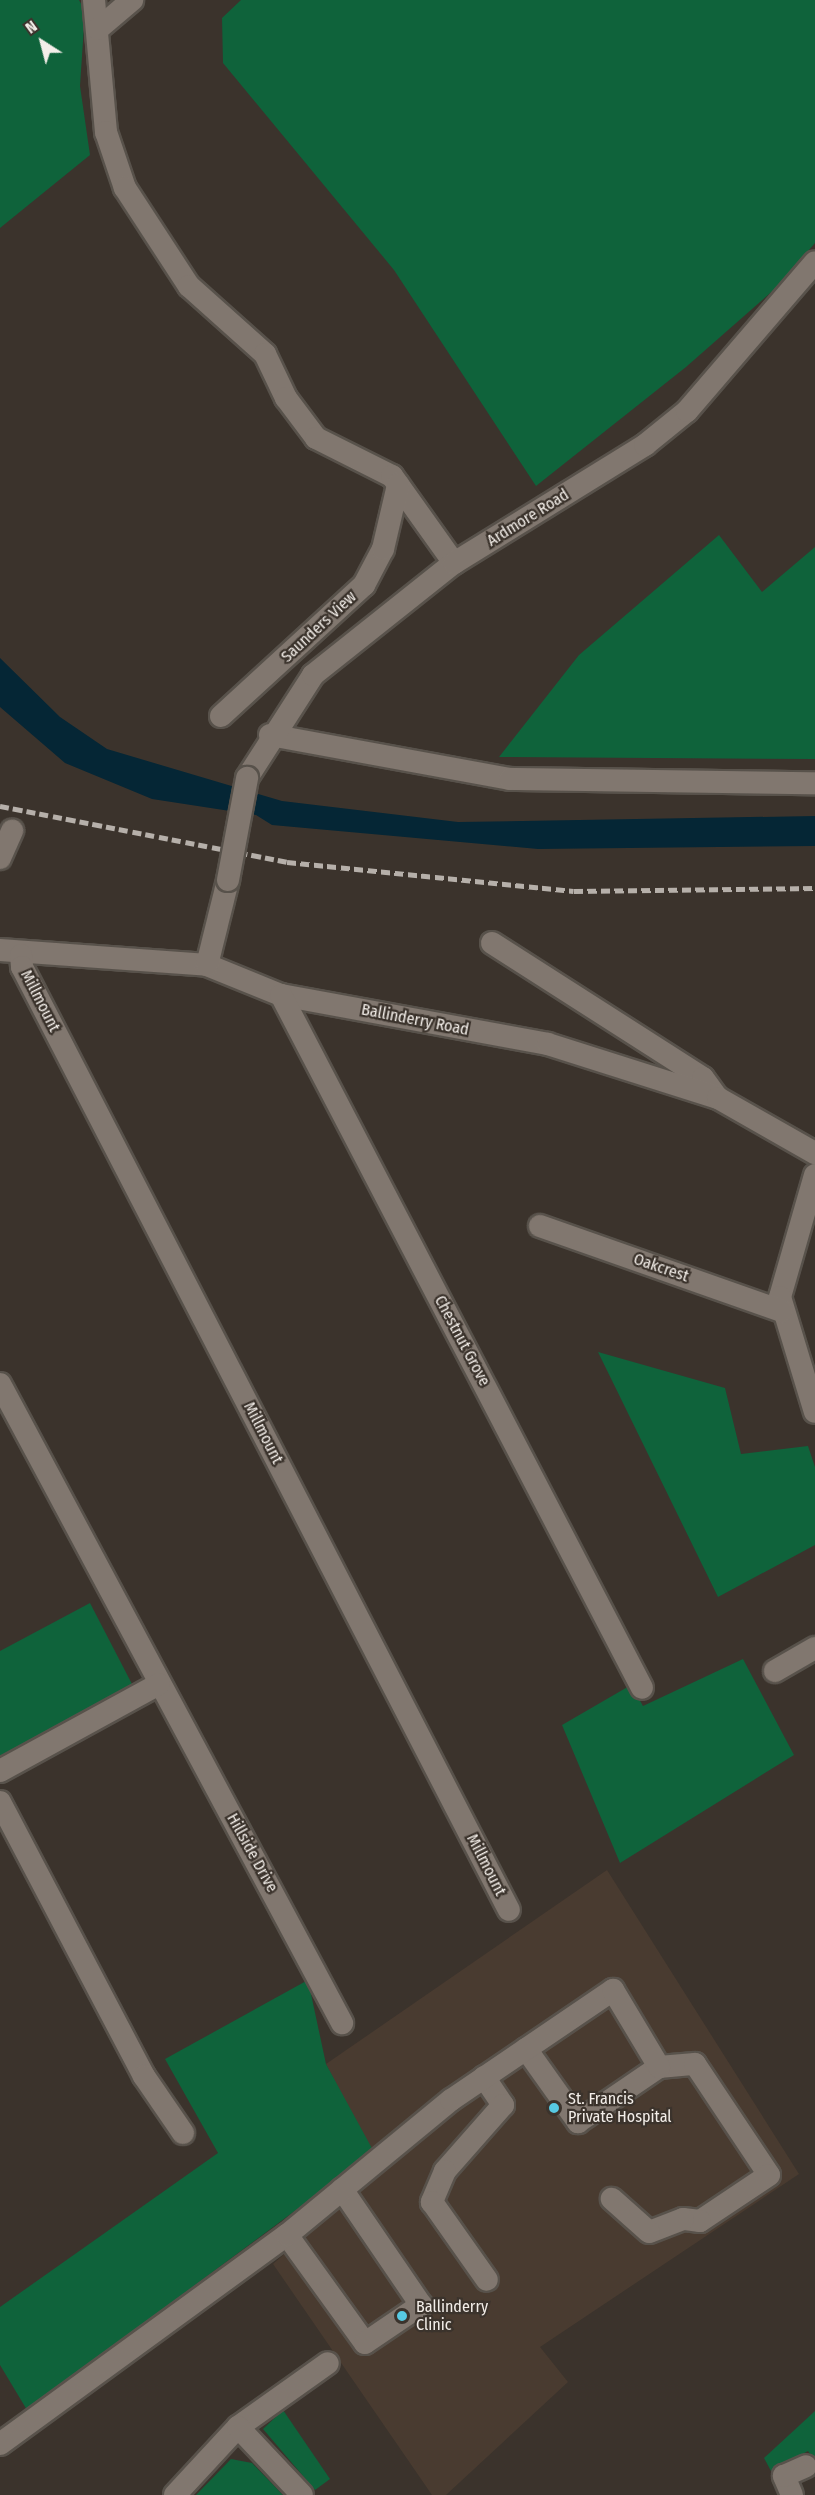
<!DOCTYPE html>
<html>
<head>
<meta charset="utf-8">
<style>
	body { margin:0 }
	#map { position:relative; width:815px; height:2495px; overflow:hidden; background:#3b332c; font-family:"Fira Sans Condensed",sans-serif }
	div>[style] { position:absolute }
	.built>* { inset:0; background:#493b30 }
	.green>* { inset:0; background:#0f633b }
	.water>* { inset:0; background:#052635 }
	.roads { filter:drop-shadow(2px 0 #58524b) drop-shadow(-2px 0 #58524b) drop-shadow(0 2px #58524b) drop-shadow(0 -2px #58524b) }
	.minor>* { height:22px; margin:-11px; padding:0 11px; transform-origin:11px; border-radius:11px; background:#81776f }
	.rail>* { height:4.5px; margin-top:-2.25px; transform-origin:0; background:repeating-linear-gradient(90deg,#b6b0aa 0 9px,transparent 0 13.5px) }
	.bridges { filter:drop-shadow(2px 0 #58524b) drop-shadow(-2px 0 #58524b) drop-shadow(0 2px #58524b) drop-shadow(0 -2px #58524b) }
	.minor-bridge>* { height:22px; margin:-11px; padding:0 11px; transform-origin:11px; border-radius:11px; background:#81776f }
	.dots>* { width:16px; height:16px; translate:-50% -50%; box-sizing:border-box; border:3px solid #3b332c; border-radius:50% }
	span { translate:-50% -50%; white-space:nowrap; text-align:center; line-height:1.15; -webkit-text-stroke:4.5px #3b332c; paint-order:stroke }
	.street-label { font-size:16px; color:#f3eee9 }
	.poi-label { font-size:16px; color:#f3eee9 }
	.left { translate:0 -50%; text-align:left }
	.north { position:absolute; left:12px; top:12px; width:60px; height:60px; -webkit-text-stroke:4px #3b332c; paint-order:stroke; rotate:324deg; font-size:16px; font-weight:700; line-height:24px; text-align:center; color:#f3eee9 }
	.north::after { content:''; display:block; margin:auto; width:21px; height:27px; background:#f3eee9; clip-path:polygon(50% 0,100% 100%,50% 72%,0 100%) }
</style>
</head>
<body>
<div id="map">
	<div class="built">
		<i style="clip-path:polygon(607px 1870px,799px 2174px,540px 2347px,568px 2382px,446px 2495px,432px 2495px,273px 2264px,379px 2170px,326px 2064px)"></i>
	</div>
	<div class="green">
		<i style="clip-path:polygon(0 0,79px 0,85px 11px,80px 86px,90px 155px,0 228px)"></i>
		<i style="clip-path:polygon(241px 0,815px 0,815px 243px,777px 287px,686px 367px,536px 486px,394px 270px,223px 63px,222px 18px)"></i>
		<i style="clip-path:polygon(719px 535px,762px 592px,815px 547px,815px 759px,499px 757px,579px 655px)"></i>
		<i style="clip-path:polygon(598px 1352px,725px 1388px,741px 1454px,808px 1446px,815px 1467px,815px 1545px,718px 1597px)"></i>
		<i style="clip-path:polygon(90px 1603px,133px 1686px,0 1756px,0 1651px)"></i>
		<i style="clip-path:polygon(743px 1659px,794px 1755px,620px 1863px,562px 1725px,631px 1685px,643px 1706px)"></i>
		<i style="clip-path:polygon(308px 1980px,326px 2064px,374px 2152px,27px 2410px,0 2365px,0 2307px,218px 2153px,165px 2059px)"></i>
		<i style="clip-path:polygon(283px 2410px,330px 2479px,315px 2490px,263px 2429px)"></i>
		<i style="clip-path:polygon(815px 2411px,815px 2461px,808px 2451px,771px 2471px,764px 2458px)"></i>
		<i style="clip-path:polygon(231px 2459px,252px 2463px,283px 2495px,196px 2495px)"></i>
	</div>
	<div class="water">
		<i style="clip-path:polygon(0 658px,60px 717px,107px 749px,282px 801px,458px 822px,815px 816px,815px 846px,538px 849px,272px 825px,256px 815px,152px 799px,65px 763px,0 707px)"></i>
	</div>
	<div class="roads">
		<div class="minor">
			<i style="left:94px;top:0;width:133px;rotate:84.8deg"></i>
			<i style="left:106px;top:132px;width:59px;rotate:71.3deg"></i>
			<i style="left:125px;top:188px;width:117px;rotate:56.9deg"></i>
			<i style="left:189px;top:286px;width:102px;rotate:41.8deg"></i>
			<i style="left:265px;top:354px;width:49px;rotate:64.5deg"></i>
			<i style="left:286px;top:398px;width:50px;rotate:53.1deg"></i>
			<i style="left:316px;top:438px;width:85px;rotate:26.6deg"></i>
			<i style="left:392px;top:476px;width:107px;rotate:54.5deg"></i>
			<i style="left:98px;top:29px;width:45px;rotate:-40.5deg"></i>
			<i style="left:221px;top:716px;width:194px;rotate:-42.5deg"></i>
			<i style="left:364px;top:585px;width:41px;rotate:-62.2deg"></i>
			<i style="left:383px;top:549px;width:66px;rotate:-76.8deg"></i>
			<i style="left:270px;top:735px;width:244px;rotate:10.4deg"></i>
			<i style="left:510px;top:779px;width:305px;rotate:0.8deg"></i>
			<i style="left:247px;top:778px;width:122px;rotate:-57.3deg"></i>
			<i style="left:313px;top:675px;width:180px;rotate:-38.5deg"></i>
			<i style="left:454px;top:563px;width:225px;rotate:-31.7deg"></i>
			<i style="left:645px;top:445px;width:54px;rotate:-39deg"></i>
			<i style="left:687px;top:411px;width:196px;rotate:-49.3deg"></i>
			<i style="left:0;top:858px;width:30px;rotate:-66deg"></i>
			<i style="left:492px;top:943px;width:250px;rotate:32.6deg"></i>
			<i style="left:703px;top:1078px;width:24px;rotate:54deg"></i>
			<i style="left:0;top:950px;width:208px;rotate:4.1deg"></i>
			<i style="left:207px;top:965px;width:80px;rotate:22.1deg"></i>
			<i style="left:281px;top:995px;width:271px;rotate:10.4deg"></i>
			<i style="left:548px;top:1044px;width:178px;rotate:17.6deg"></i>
			<i style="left:718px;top:1098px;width:112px;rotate:29.6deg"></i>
			<i style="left:21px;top:955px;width:12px;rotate:85deg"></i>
			<i style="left:22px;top:967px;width:1061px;rotate:62.69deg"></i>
			<i style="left:207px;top:965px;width:88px;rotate:-76.1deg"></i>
			<i style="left:281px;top:995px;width:781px;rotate:62.48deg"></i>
			<i style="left:815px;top:1175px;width:127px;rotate:106deg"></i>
			<i style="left:780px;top:1297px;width:120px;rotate:73.1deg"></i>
			<i style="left:540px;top:1226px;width:256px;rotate:19.4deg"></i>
			<i style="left:0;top:1384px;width:725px;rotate:61.84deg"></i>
			<i style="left:775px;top:1671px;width:46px;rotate:-29.9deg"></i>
			<i style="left:0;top:1771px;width:181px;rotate:-28.7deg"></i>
			<i style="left:0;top:1802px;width:310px;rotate:62.3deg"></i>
			<i style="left:144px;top:2076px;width:69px;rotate:55.6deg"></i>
			<i style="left:526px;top:2049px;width:90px;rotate:54.5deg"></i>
			<i style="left:578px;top:2122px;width:98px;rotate:-34.2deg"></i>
			<i style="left:659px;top:2067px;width:36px;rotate:-5deg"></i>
			<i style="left:695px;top:2064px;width:133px;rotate:56.3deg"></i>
			<i style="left:769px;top:2175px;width:83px;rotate:146.3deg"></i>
			<i style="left:700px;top:2221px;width:17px;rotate:-173deg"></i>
			<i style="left:683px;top:2219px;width:36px;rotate:159deg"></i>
			<i style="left:649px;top:2232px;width:50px;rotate:-138.3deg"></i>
			<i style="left:484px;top:2077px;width:34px;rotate:56deg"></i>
			<i style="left:503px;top:2105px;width:88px;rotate:131.3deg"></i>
			<i style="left:445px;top:2171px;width:34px;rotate:113deg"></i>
			<i style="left:432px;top:2202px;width:95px;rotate:54.8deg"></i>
			<i style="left:287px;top:2235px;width:133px;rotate:54.2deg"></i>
			<i style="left:365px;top:2343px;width:68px;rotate:-34.2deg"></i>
			<i style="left:421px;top:2305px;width:140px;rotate:-124.3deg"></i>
			<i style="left:238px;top:2427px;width:110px;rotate:-35.4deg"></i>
			<i style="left:0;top:2444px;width:355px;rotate:-36.1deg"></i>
			<i style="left:287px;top:2235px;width:212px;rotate:-39.5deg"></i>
			<i style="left:451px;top:2100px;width:196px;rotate:-34.2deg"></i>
			<i style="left:613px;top:1990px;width:90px;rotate:59.1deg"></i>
			<i style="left:175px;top:2495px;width:93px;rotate:-47.2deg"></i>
			<i style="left:238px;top:2427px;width:93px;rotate:46.7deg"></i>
			<i style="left:792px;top:2495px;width:21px;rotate:-113deg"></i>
			<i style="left:784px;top:2476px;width:24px;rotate:-24deg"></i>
		</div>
	</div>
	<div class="rail">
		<i style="left:0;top:806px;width:292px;rotate:11deg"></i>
		<i style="left:287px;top:862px;width:288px;rotate:5.8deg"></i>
		<i style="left:574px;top:891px;width:241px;rotate:-0.7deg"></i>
	</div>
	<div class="bridges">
		<div class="minor-bridge">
			<i style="left:228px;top:880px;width:104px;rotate:-79.4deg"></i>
		</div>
	</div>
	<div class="dots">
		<i style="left:554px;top:2108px;background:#57c9e2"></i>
		<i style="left:402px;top:2316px;background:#57c9e2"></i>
	</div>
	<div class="street-label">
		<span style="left:528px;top:518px;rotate:-32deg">Ardmore Road</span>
		<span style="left:319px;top:627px;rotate:-43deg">Saunders View</span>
		<span style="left:40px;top:1001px;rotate:63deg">Millmount</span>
		<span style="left:415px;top:1020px;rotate:11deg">Ballinderry Road</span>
		<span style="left:661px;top:1268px;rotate:19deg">Oakcrest</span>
		<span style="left:462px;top:1341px;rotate:62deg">Chestnut Grove</span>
		<span style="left:263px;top:1433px;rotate:63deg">Millmount</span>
		<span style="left:252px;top:1853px;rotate:61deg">Hillside Drive</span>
		<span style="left:486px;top:1865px;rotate:63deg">Millmount</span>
	</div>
	<div class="poi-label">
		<span class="left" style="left:568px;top:2108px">St. Francis<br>Private Hospital</span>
		<span class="left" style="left:416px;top:2316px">Ballinderry<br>Clinic</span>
	</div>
	<div class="north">N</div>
</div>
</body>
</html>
